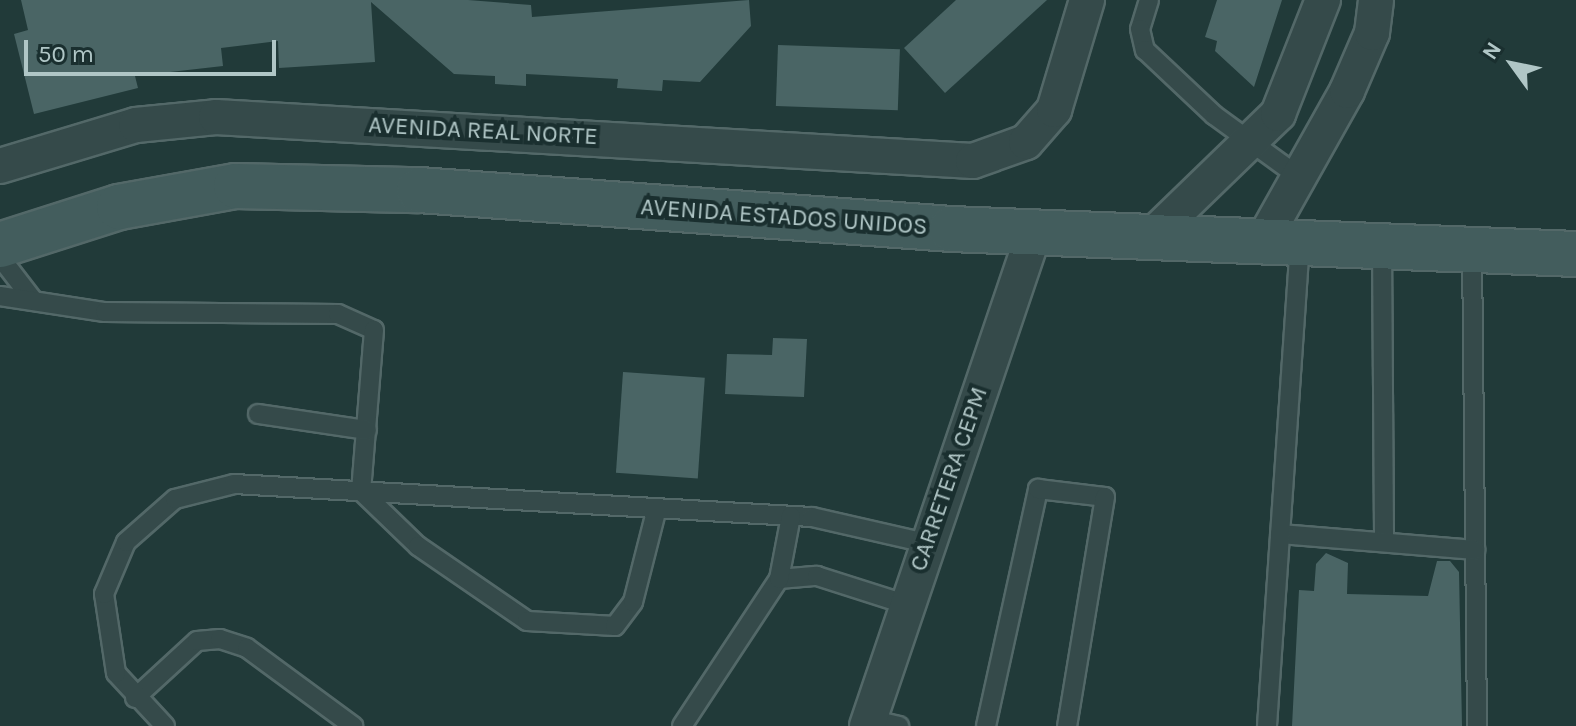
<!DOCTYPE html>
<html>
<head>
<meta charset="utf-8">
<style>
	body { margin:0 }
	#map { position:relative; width:1576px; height:726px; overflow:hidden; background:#213a39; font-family:Karla,sans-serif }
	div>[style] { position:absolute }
	.building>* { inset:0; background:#4a6565; transform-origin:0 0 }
	.roads { filter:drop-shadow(2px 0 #536868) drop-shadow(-2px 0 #536868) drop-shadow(0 2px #536868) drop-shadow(0 -2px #536868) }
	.lane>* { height:18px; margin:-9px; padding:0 9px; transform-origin:9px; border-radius:9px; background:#354a4a }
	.street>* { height:34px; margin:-17px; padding:0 17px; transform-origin:17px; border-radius:17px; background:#354a4a }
	.secondary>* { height:44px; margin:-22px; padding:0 22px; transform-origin:22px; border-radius:22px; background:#435d5d }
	span { translate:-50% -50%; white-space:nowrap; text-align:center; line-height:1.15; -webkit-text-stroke:8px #1a2f2f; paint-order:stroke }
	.street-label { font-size:24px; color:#b0c6c6 }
	.north { position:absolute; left:1472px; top:24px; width:80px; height:80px; -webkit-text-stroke:6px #1a2f2f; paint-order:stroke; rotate:303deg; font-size:22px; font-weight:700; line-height:32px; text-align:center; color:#b0c6c6 }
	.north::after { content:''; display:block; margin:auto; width:28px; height:36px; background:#b0c6c6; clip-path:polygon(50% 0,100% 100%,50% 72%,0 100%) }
	.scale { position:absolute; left:24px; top:40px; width:252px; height:36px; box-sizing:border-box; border:4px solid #b0c6c6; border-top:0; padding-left:10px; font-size:24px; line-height:28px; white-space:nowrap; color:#b0c6c6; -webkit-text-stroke:6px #1a2f2f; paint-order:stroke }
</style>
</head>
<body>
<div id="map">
	<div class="building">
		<i style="clip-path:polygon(21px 0,468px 0,531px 5px,532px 17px,749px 0,751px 26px,700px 82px,663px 80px,662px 91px,617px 88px,618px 79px,526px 74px,526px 86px,495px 84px,495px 76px,454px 74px,371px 2px,375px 62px,279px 68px,278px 41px,221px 48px,223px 66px,135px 76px,138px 88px,34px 114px,14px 34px,28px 30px)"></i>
		<i style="clip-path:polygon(956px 0,1047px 0,945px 93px,904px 48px)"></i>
		<i style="clip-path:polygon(1217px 0,1282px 0,1254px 87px,1215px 51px,1217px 41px,1205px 37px)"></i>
		<i style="left:778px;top:45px;width:122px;height:61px;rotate:2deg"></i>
		<i style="clip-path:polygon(773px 338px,807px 339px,804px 397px,725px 394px,727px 354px,772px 355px)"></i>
		<i style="left:623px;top:372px;width:82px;height:101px;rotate:4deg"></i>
		<i style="clip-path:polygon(1326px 553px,1348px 563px,1347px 594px,1428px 596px,1437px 561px,1450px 561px,1459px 572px,1462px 726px,1292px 726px,1299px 590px,1314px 591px,1316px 564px)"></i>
	</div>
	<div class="roads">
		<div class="lane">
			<i style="left:1149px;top:0;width:30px;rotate:107deg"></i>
			<i style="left:1140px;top:29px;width:22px;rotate:77deg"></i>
			<i style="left:1145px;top:50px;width:95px;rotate:43.3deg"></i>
			<i style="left:1214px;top:115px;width:109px;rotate:36deg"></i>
			<i style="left:1382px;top:245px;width:297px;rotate:89.6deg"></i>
			<i style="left:1472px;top:249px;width:477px;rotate:89.4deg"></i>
			<i style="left:0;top:257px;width:54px;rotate:52.5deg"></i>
			<i style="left:0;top:296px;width:106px;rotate:8.7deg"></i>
			<i style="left:105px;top:312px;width:233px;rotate:0.5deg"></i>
			<i style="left:338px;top:314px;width:39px;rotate:24deg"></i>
			<i style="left:374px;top:330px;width:162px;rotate:94.6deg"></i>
			<i style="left:361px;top:491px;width:79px;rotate:44deg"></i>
			<i style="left:418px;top:546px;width:132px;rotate:34.5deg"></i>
			<i style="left:527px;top:621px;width:88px;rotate:3.3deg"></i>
			<i style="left:615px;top:626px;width:30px;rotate:-53deg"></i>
			<i style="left:633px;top:602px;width:97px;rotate:-75.7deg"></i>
			<i style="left:258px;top:414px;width:110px;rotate:8.4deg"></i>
			<i style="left:1280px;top:534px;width:196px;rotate:4.7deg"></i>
			<i style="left:779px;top:579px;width:38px;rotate:-5deg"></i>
			<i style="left:817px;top:576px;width:96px;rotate:17.7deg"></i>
			<i style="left:135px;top:698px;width:84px;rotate:-42.6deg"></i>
			<i style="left:197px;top:641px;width:23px;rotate:-5deg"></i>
			<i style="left:220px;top:639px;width:28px;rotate:18deg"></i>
			<i style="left:247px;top:648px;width:132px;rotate:36.3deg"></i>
			<i style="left:869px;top:719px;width:31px;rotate:13deg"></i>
			<i style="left:165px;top:726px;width:72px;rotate:-132.8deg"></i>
			<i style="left:116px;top:673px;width:80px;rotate:-98.6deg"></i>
			<i style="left:104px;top:594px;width:56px;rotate:-67.1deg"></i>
			<i style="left:126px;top:542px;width:65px;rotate:-41.3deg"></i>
			<i style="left:175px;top:499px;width:61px;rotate:-14.3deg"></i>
			<i style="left:234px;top:484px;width:579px;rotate:3.27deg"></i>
			<i style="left:812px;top:517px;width:117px;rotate:12.8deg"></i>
			<i style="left:682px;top:726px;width:176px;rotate:-56.6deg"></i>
			<i style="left:779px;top:579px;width:64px;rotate:-79.2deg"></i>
			<i style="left:986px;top:726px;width:243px;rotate:-77.6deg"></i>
			<i style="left:1038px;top:489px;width:67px;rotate:6.8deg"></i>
			<i style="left:1105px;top:497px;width:232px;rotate:99.4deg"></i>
			<i style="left:1267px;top:726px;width:485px;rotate:-86.1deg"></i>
		</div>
		<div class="street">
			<i style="left:0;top:166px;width:142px;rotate:-16.8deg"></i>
			<i style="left:136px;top:125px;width:80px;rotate:-5.7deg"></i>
			<i style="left:216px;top:117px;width:758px;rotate:3.33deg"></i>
			<i style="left:973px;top:161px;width:56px;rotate:-19.7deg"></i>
			<i style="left:1026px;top:142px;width:43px;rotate:-48.8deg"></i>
			<i style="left:1054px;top:110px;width:115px;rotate:-73.3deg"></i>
			<i style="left:1151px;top:237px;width:177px;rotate:-44.1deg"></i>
			<i style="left:1278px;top:114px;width:123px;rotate:-68.5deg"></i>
			<i style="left:1264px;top:239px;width:170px;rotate:-60.7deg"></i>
			<i style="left:1347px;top:91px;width:63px;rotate:-66.7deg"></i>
			<i style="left:1372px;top:33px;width:33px;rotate:-83deg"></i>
			<i style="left:867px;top:726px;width:521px;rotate:-71.29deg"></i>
		</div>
		<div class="secondary">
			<i style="left:0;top:245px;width:125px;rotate:-17.7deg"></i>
			<i style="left:119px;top:207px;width:119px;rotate:-10.2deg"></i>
			<i style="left:236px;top:186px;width:183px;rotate:1.3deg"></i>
			<i style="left:419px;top:190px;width:533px;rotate:4.19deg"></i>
			<i style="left:951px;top:229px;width:625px;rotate:2.29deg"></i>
		</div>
	</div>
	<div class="street-label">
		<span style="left:483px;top:131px;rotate:3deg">AVENIDA REAL NORTE</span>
		<span style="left:784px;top:217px;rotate:4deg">AVENIDA ESTADOS UNIDOS</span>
		<span style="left:949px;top:479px;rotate:-71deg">CARRETERA CEPM</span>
	</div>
	<div class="north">N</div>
	<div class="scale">50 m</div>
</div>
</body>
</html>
